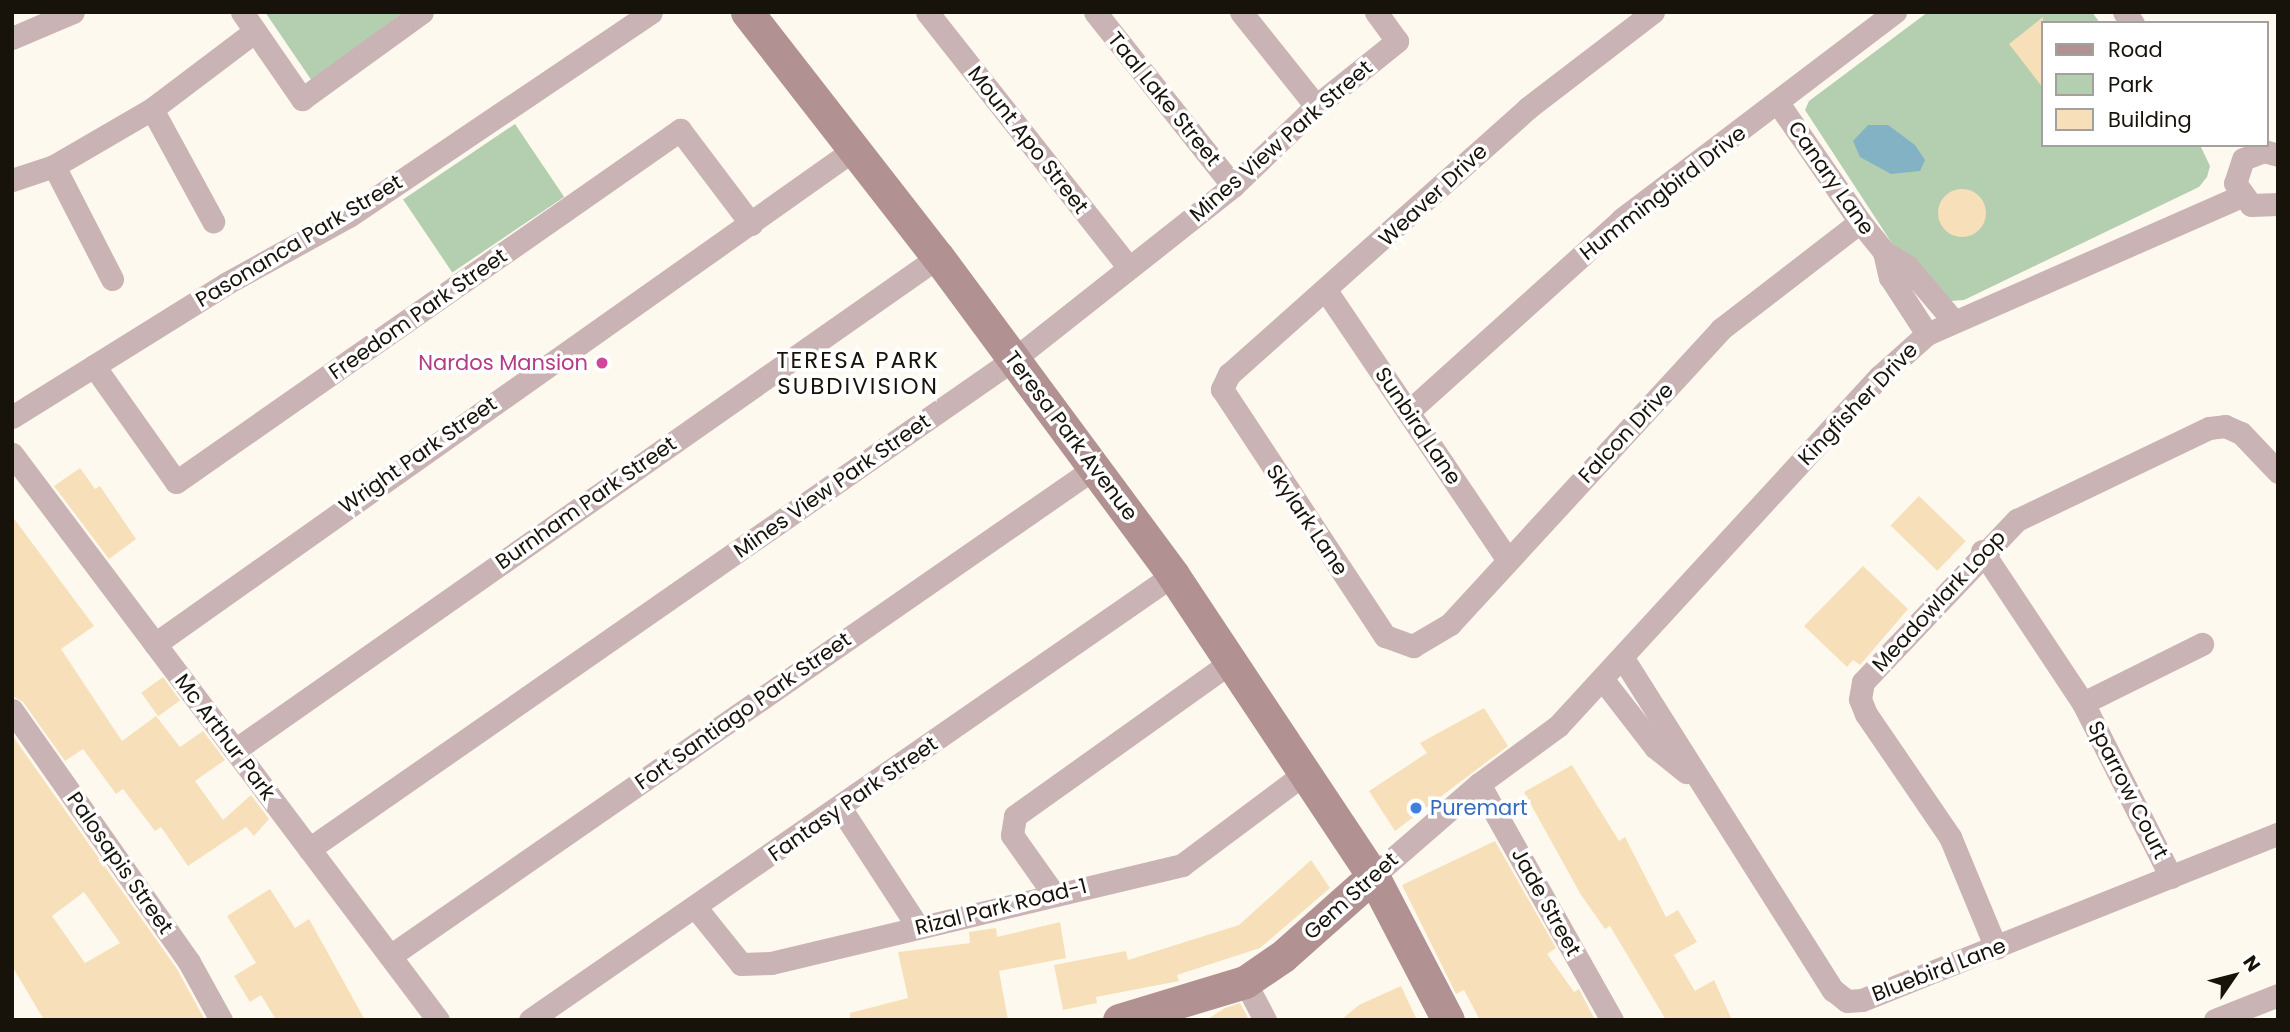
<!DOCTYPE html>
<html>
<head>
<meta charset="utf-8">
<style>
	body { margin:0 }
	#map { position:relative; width:2290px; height:1032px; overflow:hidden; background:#fef9ee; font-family:Poppins,sans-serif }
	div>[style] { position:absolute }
	.green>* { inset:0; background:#b4ceb0; transform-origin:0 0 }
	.water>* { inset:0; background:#83b2c5 }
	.building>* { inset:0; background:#f7e0b9; transform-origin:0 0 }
	.round { border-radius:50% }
	.street>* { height:23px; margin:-11.5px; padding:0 11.5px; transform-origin:11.5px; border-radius:11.5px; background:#cab3b4 }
	.secondary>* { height:33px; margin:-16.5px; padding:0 16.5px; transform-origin:16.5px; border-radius:16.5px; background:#b19192 }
	.dots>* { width:19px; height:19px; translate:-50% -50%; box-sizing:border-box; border:4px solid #fff; border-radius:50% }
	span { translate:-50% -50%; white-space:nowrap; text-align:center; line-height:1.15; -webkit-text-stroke:7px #fff; paint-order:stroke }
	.street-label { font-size:21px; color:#18130a }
	.hotel-label { font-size:21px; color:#b23c85 }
	.right { translate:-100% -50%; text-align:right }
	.shop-label { font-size:21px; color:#366cbe }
	.left { translate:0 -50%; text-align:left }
	.neighbourhood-label { font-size:23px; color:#18130a; letter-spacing:2px }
	.frame { position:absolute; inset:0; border:14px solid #18130a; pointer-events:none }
	.legend { position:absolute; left:2041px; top:21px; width:228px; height:126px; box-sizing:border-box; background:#fff; border:2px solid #a3a19d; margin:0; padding:9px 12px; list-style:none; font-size:21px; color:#18130a }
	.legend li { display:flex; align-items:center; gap:14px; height:35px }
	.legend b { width:35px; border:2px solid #a3a19d }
	.north { position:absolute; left:2199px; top:941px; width:70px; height:70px; -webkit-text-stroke:5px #fff; paint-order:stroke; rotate:55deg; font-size:19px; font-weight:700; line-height:28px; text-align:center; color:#18130a }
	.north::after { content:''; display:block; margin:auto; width:24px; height:32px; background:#18130a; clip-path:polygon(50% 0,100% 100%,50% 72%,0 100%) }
</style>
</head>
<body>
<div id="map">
	<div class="green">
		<i style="clip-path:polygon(265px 12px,404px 12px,312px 81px)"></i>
		<i style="clip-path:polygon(1928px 12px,2092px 12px,2100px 23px,2043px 23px,2043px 145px,2200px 145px,2210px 166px,2207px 177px,2199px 187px,1964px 300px,1951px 301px,1899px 254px,1805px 110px,1809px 101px)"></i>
		<i style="left:515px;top:124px;width:88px;height:135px;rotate:56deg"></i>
	</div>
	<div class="water">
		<i style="clip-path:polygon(1868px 125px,1888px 125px,1915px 145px,1925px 160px,1920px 171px,1891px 174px,1860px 157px,1853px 141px)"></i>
	</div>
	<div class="building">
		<i style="clip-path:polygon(2043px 17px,2043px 88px,2009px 44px)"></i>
		<i class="round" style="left:1938px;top:189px;width:48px;height:48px"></i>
		<i style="clip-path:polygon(80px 468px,95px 489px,100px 486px,136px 539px,109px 559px,54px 486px)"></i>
		<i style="left:1919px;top:496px;width:65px;height:41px;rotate:44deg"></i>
		<i style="clip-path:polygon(12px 516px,94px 626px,61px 649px,122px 741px,156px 716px,180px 747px,203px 731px,225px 760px,195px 781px,223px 820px,251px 795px,269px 819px,254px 836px,246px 827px,188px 866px,161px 827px,155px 831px,123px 789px,116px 794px,83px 749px,65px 761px,23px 702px,12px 696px)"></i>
		<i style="clip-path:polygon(1863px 566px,1908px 609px,1860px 665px,1853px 660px,1847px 667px,1804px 626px)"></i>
		<i style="left:163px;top:677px;width:29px;height:27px;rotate:54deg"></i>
		<i style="clip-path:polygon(1484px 708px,1508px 746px,1395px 831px,1369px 791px,1427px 753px,1420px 743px)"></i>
		<i style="clip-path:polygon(evenodd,12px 735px,177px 969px,205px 1020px,44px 1020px,12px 966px,12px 735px,84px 892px,120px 943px,85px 963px,52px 916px,84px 892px)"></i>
		<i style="clip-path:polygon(1572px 765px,1619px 841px,1625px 837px,1666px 917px,1678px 910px,1697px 942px,1674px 955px,1695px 991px,1714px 980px,1732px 1020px,1666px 1020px,1610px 926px,1605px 929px,1581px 895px,1524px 792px)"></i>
		<i style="clip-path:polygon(1495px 841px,1556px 948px,1547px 954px,1574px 992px,1579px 989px,1595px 1020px,1480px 1020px,1464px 990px,1456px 994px,1402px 885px)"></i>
		<i style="clip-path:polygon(1311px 860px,1330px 888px,1260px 948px,1177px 975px,1179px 981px,1096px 997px,1097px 1003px,1063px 1010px,1054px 965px,1126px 951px,1128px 960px,1239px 925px)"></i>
		<i style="clip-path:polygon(270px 889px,295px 928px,309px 919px,365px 1020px,276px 1020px,261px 995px,250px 1002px,234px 976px,256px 963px,227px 916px)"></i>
		<i style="clip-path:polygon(1060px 922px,1066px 958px,999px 971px,1008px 1020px,850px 1020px,850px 1013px,908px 998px,898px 952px,970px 943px,969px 932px,996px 928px,997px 937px)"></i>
		<i style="clip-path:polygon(1401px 986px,1417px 1020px,1341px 1020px,1359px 1005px)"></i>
		<i style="clip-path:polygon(1240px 1003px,1249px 1020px,1206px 1020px,1225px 1008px)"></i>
	</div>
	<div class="street">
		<i style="left:242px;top:12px;width:106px;rotate:55.4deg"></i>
		<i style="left:302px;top:99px;width:148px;rotate:-35.9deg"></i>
		<i style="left:927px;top:12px;width:326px;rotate:51.7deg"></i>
		<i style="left:1095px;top:12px;width:222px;rotate:51.6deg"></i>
		<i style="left:1241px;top:12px;width:120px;rotate:51.4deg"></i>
		<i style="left:1653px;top:12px;width:158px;rotate:142.5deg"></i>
		<i style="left:1528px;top:108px;width:400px;rotate:138.3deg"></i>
		<i style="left:1229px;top:374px;width:17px;rotate:115deg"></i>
		<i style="left:1222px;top:389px;width:296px;rotate:56.6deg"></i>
		<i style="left:1385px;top:636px;width:30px;rotate:20deg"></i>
		<i style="left:1413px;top:646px;width:43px;rotate:-30.7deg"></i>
		<i style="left:1450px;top:624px;width:401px;rotate:-47.4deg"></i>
		<i style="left:1721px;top:329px;width:175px;rotate:-37.6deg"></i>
		<i style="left:2124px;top:12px;width:14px;rotate:51deg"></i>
		<i style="left:12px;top:38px;width:66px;rotate:-23.1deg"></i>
		<i style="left:1778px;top:103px;width:145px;rotate:55.4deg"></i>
		<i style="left:1860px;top:222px;width:38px;rotate:51deg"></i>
		<i style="left:1884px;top:252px;width:27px;rotate:31deg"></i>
		<i style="left:1907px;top:266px;width:70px;rotate:49.7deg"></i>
		<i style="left:152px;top:109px;width:128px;rotate:61.4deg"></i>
		<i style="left:2278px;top:155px;width:15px;rotate:-164deg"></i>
		<i style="left:2264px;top:151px;width:22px;rotate:159deg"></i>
		<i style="left:2243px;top:159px;width:25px;rotate:108deg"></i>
		<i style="left:2235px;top:183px;width:27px;rotate:54deg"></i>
		<i style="left:2251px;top:205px;width:27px;rotate:-2deg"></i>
		<i style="left:54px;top:166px;width:127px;rotate:62.8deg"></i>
		<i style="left:12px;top:180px;width:44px;rotate:-18.4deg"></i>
		<i style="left:54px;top:166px;width:113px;rotate:-30.2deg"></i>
		<i style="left:152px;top:109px;width:129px;rotate:-37.1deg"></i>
		<i style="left:1884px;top:252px;width:26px;rotate:77deg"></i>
		<i style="left:1890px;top:277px;width:68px;rotate:57deg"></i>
		<i style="left:1327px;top:292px;width:323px;rotate:56deg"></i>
		<i style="left:94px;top:366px;width:142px;rotate:54.7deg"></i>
		<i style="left:176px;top:482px;width:615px;rotate:-34.93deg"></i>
		<i style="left:680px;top:130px;width:118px;rotate:52.9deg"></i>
		<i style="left:1408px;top:412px;width:288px;rotate:-42deg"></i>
		<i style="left:1622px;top:219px;width:343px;rotate:-37.2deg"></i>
		<i style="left:12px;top:417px;width:253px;rotate:-31.9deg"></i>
		<i style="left:227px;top:283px;width:139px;rotate:-28.8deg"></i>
		<i style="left:349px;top:216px;width:364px;rotate:-34deg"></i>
		<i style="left:12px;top:454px;width:708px;rotate:53.03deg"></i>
		<i style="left:1982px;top:551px;width:182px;rotate:56.4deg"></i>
		<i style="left:2083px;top:703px;width:195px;rotate:63.2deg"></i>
		<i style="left:155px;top:644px;width:859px;rotate:-35.28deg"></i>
		<i style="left:1624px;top:660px;width:391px;rotate:57.7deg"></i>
		<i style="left:1833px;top:990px;width:18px;rotate:38deg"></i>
		<i style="left:1847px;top:1001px;width:15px;rotate:-4deg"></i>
		<i style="left:1862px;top:1000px;width:448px;rotate:-21.8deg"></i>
		<i style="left:1603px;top:680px;width:85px;rotate:52.2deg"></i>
		<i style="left:1655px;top:747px;width:40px;rotate:39deg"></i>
		<i style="left:2083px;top:703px;width:133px;rotate:-26.4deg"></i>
		<i style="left:12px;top:710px;width:308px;rotate:54.9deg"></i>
		<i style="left:189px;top:962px;width:66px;rotate:61.1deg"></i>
		<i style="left:235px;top:750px;width:859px;rotate:-35.04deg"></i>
		<i style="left:1479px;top:784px;width:271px;rotate:60.6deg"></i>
		<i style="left:841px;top:809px;width:141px;rotate:56.9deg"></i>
		<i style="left:309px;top:849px;width:859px;rotate:-34.8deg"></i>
		<i style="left:1014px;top:359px;width:279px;rotate:-38.3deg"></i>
		<i style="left:1233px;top:186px;width:115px;rotate:-43.9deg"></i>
		<i style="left:1316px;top:106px;width:104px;rotate:-38.7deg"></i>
		<i style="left:1397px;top:41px;width:36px;rotate:-126deg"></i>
		<i style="left:1373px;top:876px;width:140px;rotate:-41deg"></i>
		<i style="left:1479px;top:784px;width:98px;rotate:-36.3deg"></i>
		<i style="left:1558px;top:726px;width:476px;rotate:-47.4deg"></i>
		<i style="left:1880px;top:376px;width:63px;rotate:-41.8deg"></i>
		<i style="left:1927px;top:334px;width:343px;rotate:-23.7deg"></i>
		<i style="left:1053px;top:893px;width:71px;rotate:-125.3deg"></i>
		<i style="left:1012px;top:835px;width:19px;rotate:-81deg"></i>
		<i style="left:1015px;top:816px;width:267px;rotate:-35.5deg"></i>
		<i style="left:696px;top:908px;width:72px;rotate:51.2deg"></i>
		<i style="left:741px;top:964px;width:30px;rotate:-2deg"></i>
		<i style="left:771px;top:963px;width:423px;rotate:-13.4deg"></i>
		<i style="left:1182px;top:865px;width:154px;rotate:-36.8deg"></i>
		<i style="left:1996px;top:948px;width:120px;rotate:-112.5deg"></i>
		<i style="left:1950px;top:837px;width:149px;rotate:-124.3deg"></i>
		<i style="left:1866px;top:714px;width:16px;rotate:-112deg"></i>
		<i style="left:1860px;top:699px;width:17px;rotate:-80deg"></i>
		<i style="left:1863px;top:682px;width:224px;rotate:-46.5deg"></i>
		<i style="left:2017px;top:520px;width:213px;rotate:-25.6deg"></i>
		<i style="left:2209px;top:428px;width:16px;rotate:-7deg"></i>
		<i style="left:2225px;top:426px;width:17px;rotate:24deg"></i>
		<i style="left:2241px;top:433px;width:54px;rotate:46.5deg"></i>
		<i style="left:390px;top:956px;width:859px;rotate:-34.71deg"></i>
		<i style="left:1245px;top:982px;width:43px;rotate:62.2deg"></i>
		<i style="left:530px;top:1020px;width:782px;rotate:-34.69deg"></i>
		<i style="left:2215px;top:1020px;width:68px;rotate:-21.6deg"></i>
	</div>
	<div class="secondary">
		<i style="left:747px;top:12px;width:311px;rotate:52.1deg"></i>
		<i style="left:938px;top:257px;width:395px;rotate:53.5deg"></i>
		<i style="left:1173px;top:575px;width:361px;rotate:56.4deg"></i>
		<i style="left:1373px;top:876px;width:162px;rotate:62.5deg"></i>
		<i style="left:1119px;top:1020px;width:132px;rotate:-16.8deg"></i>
		<i style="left:1245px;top:982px;width:46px;rotate:-34.4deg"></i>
		<i style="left:1283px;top:956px;width:120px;rotate:-41.6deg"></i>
	</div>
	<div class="dots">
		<i style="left:602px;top:363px;background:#d1479c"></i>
		<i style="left:1416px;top:808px;background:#3f7fe0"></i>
	</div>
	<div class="street-label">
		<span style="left:1164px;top:99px;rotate:51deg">Taal Lake Street</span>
		<span style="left:1028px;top:140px;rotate:52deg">Mount Apo Street</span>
		<span style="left:1281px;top:141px;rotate:-41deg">Mines View Park Street</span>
		<span style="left:1831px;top:178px;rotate:55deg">Canary Lane</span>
		<span style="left:1663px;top:193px;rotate:-38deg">Hummingbird Drive</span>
		<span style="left:1433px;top:195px;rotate:-43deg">Weaver Drive</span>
		<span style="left:299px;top:241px;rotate:-31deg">Pasonanca Park Street</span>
		<span style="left:418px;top:314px;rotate:-35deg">Freedom Park Street</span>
		<span style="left:1858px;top:404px;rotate:-46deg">Kingfisher Drive</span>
		<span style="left:1418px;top:426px;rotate:56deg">Sunbird Lane</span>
		<span style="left:1626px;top:433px;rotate:-47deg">Falcon Drive</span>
		<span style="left:1071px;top:436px;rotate:53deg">Teresa Park Avenue</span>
		<span style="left:418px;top:455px;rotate:-35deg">Wright Park Street</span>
		<span style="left:832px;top:486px;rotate:-35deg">Mines View Park Street</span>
		<span style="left:586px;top:503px;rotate:-35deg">Burnham Park Street</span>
		<span style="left:1307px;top:520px;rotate:56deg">Skylark Lane</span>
		<span style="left:1939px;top:601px;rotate:-47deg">Meadowlark Loop</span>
		<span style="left:743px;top:711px;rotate:-35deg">Fort Santiago Park Street</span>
		<span style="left:225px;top:737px;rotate:53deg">Mc Arthur Park</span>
		<span style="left:2128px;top:790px;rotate:63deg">Sparrow Court</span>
		<span style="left:853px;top:799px;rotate:-35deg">Fantasy Park Street</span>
		<span style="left:120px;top:863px;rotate:55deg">Palosapis Street</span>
		<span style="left:1351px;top:896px;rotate:-42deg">Gem Street</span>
		<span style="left:1546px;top:902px;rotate:61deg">Jade Street</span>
		<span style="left:1001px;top:907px;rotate:-14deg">Rizal Park Road-1</span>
		<span style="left:1939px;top:970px;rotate:-21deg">Bluebird Lane</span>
	</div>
	<div class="hotel-label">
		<span class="right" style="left:588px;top:363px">Nardos Mansion</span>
	</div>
	<div class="shop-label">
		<span class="left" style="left:1430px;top:808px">Puremart</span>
	</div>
	<div class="neighbourhood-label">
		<span style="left:858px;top:373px">TERESA PARK<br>SUBDIVISION</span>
	</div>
	<div class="frame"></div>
	<ul class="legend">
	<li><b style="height:9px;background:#b19192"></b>Road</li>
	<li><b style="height:19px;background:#b4ceb0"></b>Park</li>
	<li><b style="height:19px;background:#f7e0b9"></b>Building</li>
	</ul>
	<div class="north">N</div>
</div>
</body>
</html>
